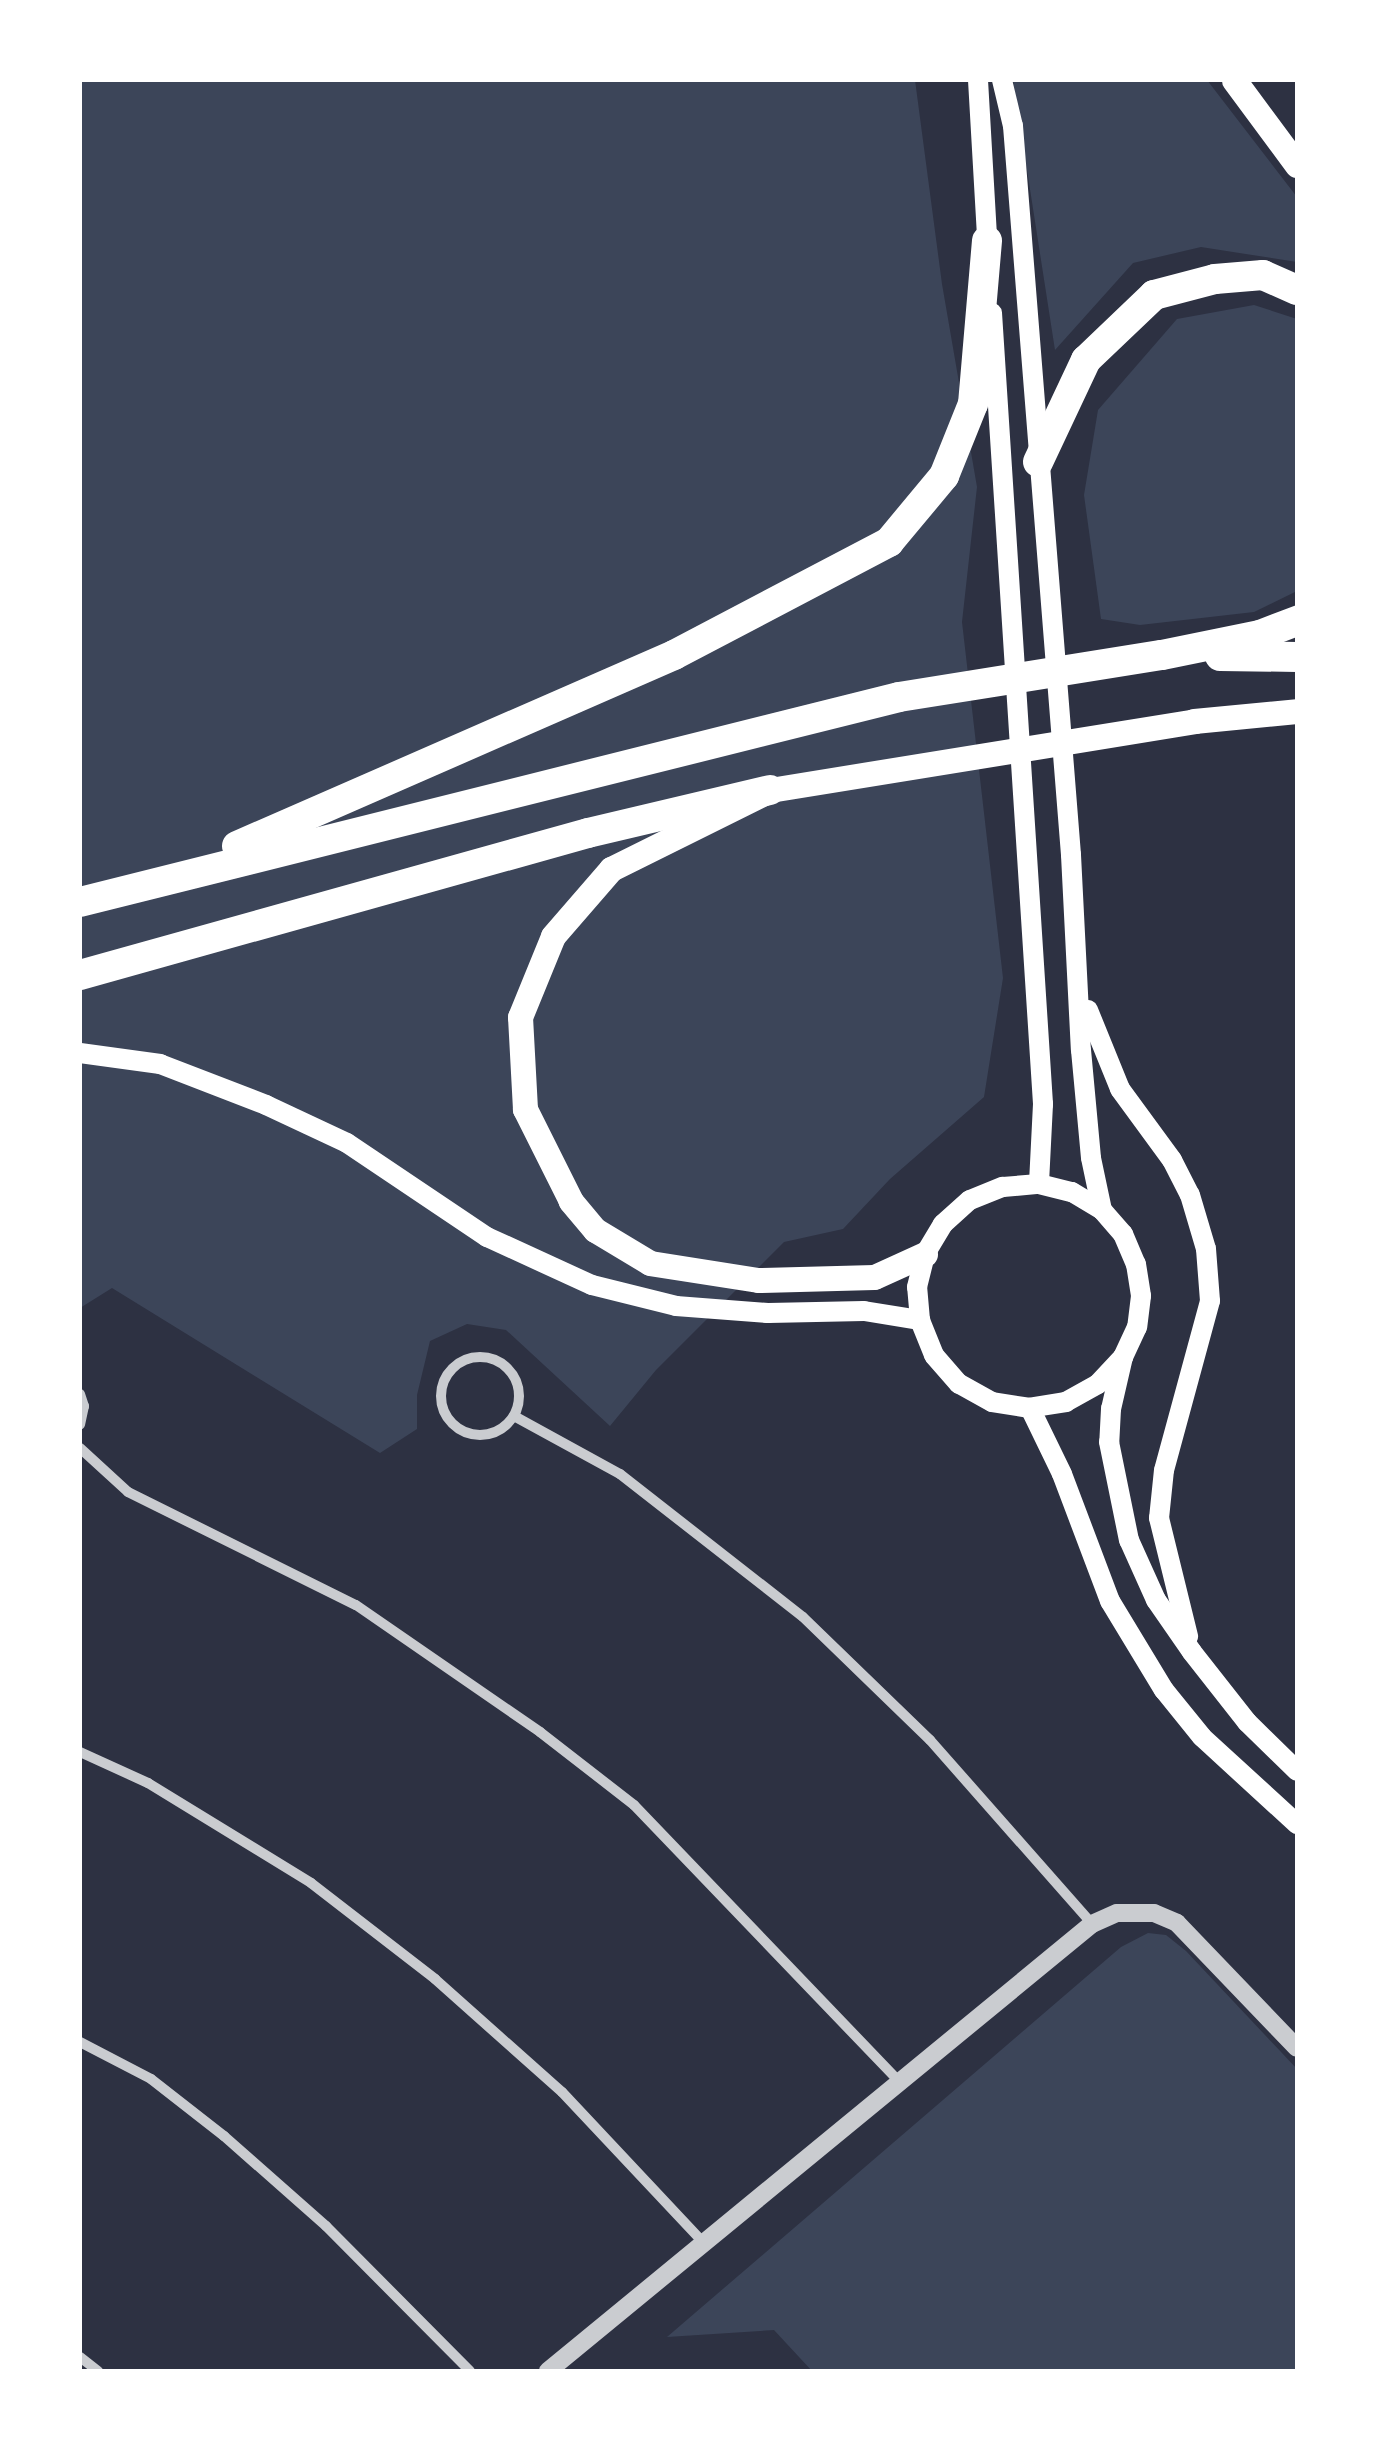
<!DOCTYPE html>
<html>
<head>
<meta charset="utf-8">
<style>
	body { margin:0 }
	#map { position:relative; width:1377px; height:2451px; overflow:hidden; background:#2d3142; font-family:"Exo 2",sans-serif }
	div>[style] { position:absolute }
	.green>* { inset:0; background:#3c4559 }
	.minor>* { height:10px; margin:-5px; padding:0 5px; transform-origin:5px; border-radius:5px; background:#caccd0 }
	.minor>.ring { margin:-5px; padding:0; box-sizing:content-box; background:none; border:10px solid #caccd0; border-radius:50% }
	.tertiary>* { height:18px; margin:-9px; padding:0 9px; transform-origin:9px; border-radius:9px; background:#caccd0 }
	.secondary>* { height:20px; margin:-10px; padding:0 10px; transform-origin:10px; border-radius:10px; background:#fff }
	.primary>* { height:25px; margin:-12.5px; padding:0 12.5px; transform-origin:12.5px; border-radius:12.5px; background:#fff }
	.motorway>* { height:30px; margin:-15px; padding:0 15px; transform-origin:15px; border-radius:15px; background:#fff }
	span { translate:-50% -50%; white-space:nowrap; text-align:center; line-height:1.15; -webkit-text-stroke:10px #fff; paint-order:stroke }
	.frame { position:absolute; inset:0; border:82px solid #fff; pointer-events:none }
</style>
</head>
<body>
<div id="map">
	<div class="green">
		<i style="clip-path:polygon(80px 80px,915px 80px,942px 284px,977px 487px,962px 622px,1003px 978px,984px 1097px,890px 1179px,843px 1229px,784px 1242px,656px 1370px,610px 1426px,506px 1330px,467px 1324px,430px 1341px,417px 1395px,417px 1429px,380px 1453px,112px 1288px,80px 1308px)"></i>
		<i style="clip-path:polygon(1013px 80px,1207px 80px,1297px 197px,1297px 262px,1201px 247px,1133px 263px,1055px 350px)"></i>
		<i style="clip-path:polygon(1254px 305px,1297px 319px,1297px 591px,1254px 612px,1140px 625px,1101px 619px,1084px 495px,1098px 410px,1177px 319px)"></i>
		<i style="clip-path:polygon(1148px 1933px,1166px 1935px,1186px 1951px,1297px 2069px,1297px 2371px,812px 2371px,774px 2330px,667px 2337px,1121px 1947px)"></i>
	</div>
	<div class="minor">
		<i class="ring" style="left:441px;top:1357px;width:68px;height:68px"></i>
		<i style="left:80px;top:1394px;width:13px;rotate:72deg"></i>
		<i style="left:84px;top:1406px;width:19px;rotate:102deg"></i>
		<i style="left:514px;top:1416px;width:121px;rotate:28.7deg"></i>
		<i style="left:620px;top:1474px;width:232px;rotate:38deg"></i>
		<i style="left:803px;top:1617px;width:177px;rotate:44.1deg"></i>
		<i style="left:930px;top:1740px;width:245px;rotate:48.6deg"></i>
		<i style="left:80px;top:1448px;width:65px;rotate:42.5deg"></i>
		<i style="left:128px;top:1492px;width:254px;rotate:26.4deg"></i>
		<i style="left:356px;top:1605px;width:224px;rotate:34.6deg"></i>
		<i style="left:540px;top:1732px;width:119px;rotate:37.8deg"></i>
		<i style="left:634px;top:1805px;width:384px;rotate:46.2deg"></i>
		<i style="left:80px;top:1752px;width:75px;rotate:24.5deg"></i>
		<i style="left:148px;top:1783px;width:191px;rotate:31.5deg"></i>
		<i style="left:311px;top:1883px;width:157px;rotate:37.7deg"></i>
		<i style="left:435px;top:1979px;width:170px;rotate:41.7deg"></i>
		<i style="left:562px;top:2092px;width:207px;rotate:46.8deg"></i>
		<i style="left:80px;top:2042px;width:80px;rotate:27.5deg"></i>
		<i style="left:151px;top:2079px;width:93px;rotate:38deg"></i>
		<i style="left:224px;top:2136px;width:136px;rotate:41.4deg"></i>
		<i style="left:326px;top:2226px;width:204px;rotate:45.2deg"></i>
		<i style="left:80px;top:2357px;width:23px;rotate:38deg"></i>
	</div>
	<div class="tertiary">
		<i style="left:548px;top:2371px;width:704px;rotate:-39.41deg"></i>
		<i style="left:1092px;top:1924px;width:27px;rotate:-24deg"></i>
		<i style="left:1117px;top:1913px;width:37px"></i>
		<i style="left:1154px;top:1913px;width:25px;rotate:23deg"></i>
		<i style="left:1177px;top:1923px;width:173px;rotate:46.2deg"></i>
	</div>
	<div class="secondary">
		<i style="left:978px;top:80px;width:174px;rotate:86.7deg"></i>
		<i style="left:1002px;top:80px;width:47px;rotate:76.6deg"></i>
		<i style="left:1013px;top:126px;width:731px;rotate:85.45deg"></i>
		<i style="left:1071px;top:855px;width:195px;rotate:87.1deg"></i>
		<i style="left:1081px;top:1050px;width:108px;rotate:84.7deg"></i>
		<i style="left:1091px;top:1158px;width:53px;rotate:78.1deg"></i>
		<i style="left:992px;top:313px;width:793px;rotate:86.31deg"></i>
		<i style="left:1043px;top:1104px;width:80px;rotate:92.9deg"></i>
		<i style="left:1088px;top:1010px;width:85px;rotate:67.9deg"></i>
		<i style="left:1120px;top:1089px;width:88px;rotate:53.8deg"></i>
		<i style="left:1172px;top:1160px;width:39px;rotate:63deg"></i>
		<i style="left:1190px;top:1195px;width:56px;rotate:73.5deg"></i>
		<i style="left:1206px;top:1249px;width:52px;rotate:85.6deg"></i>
		<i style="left:1210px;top:1301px;width:175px;rotate:105.2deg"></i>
		<i style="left:1164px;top:1470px;width:48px;rotate:95.9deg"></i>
		<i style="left:1159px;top:1518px;width:122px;rotate:76.2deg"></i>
		<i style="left:80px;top:1053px;width:81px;rotate:7.8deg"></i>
		<i style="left:160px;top:1064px;width:114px;rotate:21.1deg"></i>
		<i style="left:266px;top:1105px;width:89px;rotate:25.1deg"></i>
		<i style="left:347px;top:1143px;width:169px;rotate:33.9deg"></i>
		<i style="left:487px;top:1237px;width:115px;rotate:24.6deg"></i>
		<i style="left:592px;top:1285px;width:87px;rotate:14deg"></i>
		<i style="left:676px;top:1306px;width:92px;rotate:4.4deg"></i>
		<i style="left:768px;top:1313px;width:96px;rotate:-1.2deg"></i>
		<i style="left:864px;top:1311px;width:57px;rotate:9.1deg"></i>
		<i style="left:1123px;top:1357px;width:37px;rotate:133deg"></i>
		<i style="left:1098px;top:1384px;width:37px;rotate:151deg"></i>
		<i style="left:1066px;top:1402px;width:36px;rotate:171deg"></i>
		<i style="left:1030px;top:1408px;width:38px;rotate:-171deg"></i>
		<i style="left:992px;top:1402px;width:38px;rotate:-151deg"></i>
		<i style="left:959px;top:1384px;width:38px;rotate:-131deg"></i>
		<i style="left:934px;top:1355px;width:38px;rotate:-112deg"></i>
		<i style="left:920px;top:1320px;width:33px;rotate:-95deg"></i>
		<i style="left:917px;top:1287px;width:34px;rotate:-76deg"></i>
		<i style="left:925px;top:1254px;width:35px;rotate:-59deg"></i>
		<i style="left:943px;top:1224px;width:36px;rotate:-42deg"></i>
		<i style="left:970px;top:1200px;width:35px;rotate:-22deg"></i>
		<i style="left:1003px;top:1187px;width:36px;rotate:-5deg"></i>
		<i style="left:1039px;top:1184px;width:34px;rotate:14deg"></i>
		<i style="left:1072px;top:1192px;width:35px;rotate:31deg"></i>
		<i style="left:1102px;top:1210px;width:32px;rotate:49deg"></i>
		<i style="left:1123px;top:1234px;width:33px;rotate:67deg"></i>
		<i style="left:1136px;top:1264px;width:32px;rotate:81deg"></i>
		<i style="left:1141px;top:1296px;width:31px;rotate:97deg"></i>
		<i style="left:1137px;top:1327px;width:33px;rotate:115deg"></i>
		<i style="left:1123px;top:1357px;width:53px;rotate:103deg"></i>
		<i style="left:1111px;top:1409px;width:33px;rotate:93deg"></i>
		<i style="left:1109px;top:1442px;width:100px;rotate:78.5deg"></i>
		<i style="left:1129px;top:1540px;width:66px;rotate:65.8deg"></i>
		<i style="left:1156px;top:1600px;width:63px;rotate:55.3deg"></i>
		<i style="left:1192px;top:1652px;width:89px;rotate:51.8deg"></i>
		<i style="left:1247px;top:1722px;width:70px;rotate:44.4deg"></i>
		<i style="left:1030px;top:1408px;width:73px;rotate:64.1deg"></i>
		<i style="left:1062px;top:1474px;width:136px;rotate:69.3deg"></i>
		<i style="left:1110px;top:1601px;width:104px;rotate:58.8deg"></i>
		<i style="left:1164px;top:1690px;width:60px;rotate:51deg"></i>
		<i style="left:1202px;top:1737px;width:129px;rotate:42.5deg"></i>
	</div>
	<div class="primary">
		<i style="left:1234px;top:80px;width:106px;rotate:53.5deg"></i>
		<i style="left:925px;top:1254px;width:56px;rotate:155.7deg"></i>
		<i style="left:874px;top:1277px;width:116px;rotate:178.5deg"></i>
		<i style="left:758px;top:1280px;width:109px;rotate:-171.1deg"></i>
		<i style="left:650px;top:1263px;width:64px;rotate:-149deg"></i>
		<i style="left:595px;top:1230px;width:38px;rotate:-130deg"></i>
		<i style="left:571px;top:1201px;width:103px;rotate:-116.6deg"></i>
		<i style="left:525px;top:1109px;width:92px;rotate:-93.1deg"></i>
		<i style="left:520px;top:1017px;width:87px;rotate:-67.8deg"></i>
		<i style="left:553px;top:936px;width:89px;rotate:-49.1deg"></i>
		<i style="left:611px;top:869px;width:178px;rotate:-26.4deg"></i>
		<i style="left:770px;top:790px;width:430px;rotate:-9.2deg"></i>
		<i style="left:1194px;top:721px;width:103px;rotate:-5.5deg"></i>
	</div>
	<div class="motorway">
		<i style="left:1038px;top:462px;width:113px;rotate:-64.8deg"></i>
		<i style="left:1086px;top:360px;width:94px;rotate:-43.7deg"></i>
		<i style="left:1154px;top:295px;width:63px;rotate:-14.7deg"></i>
		<i style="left:1215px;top:279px;width:48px;rotate:-4.8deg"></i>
		<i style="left:1263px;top:275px;width:37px;rotate:24deg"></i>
		<i style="left:1220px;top:656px;width:77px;rotate:0.7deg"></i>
		<i style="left:237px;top:846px;width:477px;rotate:-23.6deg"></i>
		<i style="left:674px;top:655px;width:243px;rotate:-27.7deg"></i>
		<i style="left:889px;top:542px;width:86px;rotate:-50.2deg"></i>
		<i style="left:944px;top:476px;width:78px;rotate:-68.1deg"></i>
		<i style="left:973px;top:404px;width:164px;rotate:-85.1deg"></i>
		<i style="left:80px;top:902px;width:844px;rotate:-14.05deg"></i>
		<i style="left:899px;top:697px;width:266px;rotate:-9.1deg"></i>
		<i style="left:1162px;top:655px;width:100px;rotate:-11.5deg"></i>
		<i style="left:1260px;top:635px;width:40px;rotate:-21deg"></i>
		<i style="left:80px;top:975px;width:527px;rotate:-15.62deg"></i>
		<i style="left:588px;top:833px;width:187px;rotate:-13.3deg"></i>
	</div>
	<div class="frame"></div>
</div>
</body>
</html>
